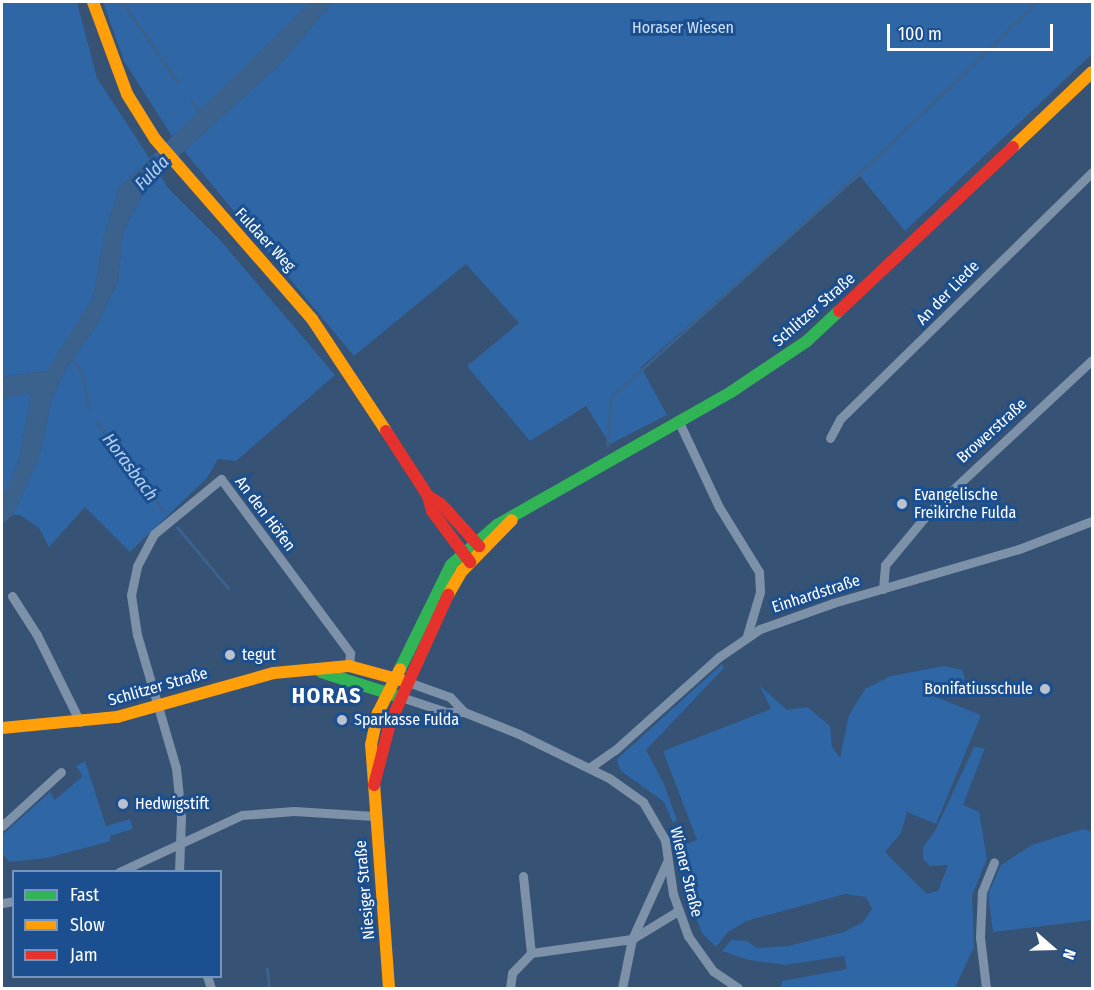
<!DOCTYPE html>
<html>
<head>
<meta charset="utf-8">
<style>
	body { margin:0 }
	#map { position:relative; width:1094px; height:990px; overflow:hidden; background:#365274; font-family:"Fira Sans Condensed",sans-serif }
	div>[style] { position:absolute }
	.green>* { inset:0; background:#2f66a5 }
	.water>* { inset:0; background:#3b618d }
	.stream>* { height:3px; margin:-1.5px; padding:0 1.5px; transform-origin:1.5px; border-radius:1.5px; background:#3b618d }
	.street>* { height:9px; margin:-4.5px; padding:0 4.5px; transform-origin:4.5px; border-radius:4.5px; background:#7d92a8 }
	.fast>* { height:12px; margin:-6px; padding:0 6px; transform-origin:6px; border-radius:6px; background:#30b455 }
	.slow>* { height:12px; margin:-6px; padding:0 6px; transform-origin:6px; border-radius:6px; background:#ff9f0a }
	.jam>* { height:12px; margin:-6px; padding:0 6px; transform-origin:6px; border-radius:6px; background:#e5322d }
	.dots>* { width:16px; height:16px; translate:-50% -50%; box-sizing:border-box; border:3px solid #1b4f8f; border-radius:50% }
	span { translate:-50% -50%; white-space:nowrap; text-align:center; line-height:1.15; -webkit-text-stroke:6px #1b4f8f; paint-order:stroke }
	.park-label { font-size:16px; color:#cfe3fa }
	.street-label { font-size:16px; color:#fff }
	.poi-label { font-size:16px; color:#fff }
	.left { translate:0 -50%; text-align:left }
	.right { translate:-100% -50%; text-align:right }
	.water-label { font-size:18px; color:#b5d3f5; font-style:italic }
	.district-label { font-size:22px; color:#fff; font-weight:700; letter-spacing:1.5px }
	.frame { position:absolute; inset:0; border:3px solid #fff; pointer-events:none }
	.legend { position:absolute; left:12px; top:870px; width:210px; height:108px; box-sizing:border-box; background:#1b4f8f; border:2px solid #7695bc; margin:0; padding:8px 10px; list-style:none; font-size:18px; color:#fff }
	.legend li { display:flex; align-items:center; gap:12px; height:30px }
	.legend b { width:30px; border:2px solid #7695bc }
	.north { position:absolute; left:1022px; top:918px; width:60px; height:60px; -webkit-text-stroke:4px #1b4f8f; paint-order:stroke; rotate:110deg; font-size:16px; font-weight:700; line-height:24px; text-align:center; color:#fff }
	.north::after { content:''; display:block; margin:auto; width:21px; height:27px; background:#fff; clip-path:polygon(50% 0,100% 100%,50% 72%,0 100%) }
	.scale { position:absolute; left:887px; top:24px; width:166px; height:27px; box-sizing:border-box; border:3px solid #fff; border-top:0; padding-left:8px; font-size:18px; line-height:21px; white-space:nowrap; color:#fff; -webkit-text-stroke:4px #1b4f8f; paint-order:stroke }
</style>
</head>
<body>
<div id="map">
	<div class="green">
		<i style="clip-path:polygon(2px 2px,77px 2px,97px 78px,150px 159px,119px 188px,104px 236px,93px 297px,68px 341px,47px 371px,2px 377px)"></i>
		<i style="clip-path:polygon(103px 2px,311px 2px,173px 138px,124px 61px)"></i>
		<i style="clip-path:polygon(333px 2px,1092px 2px,1092px 54px,905px 231px,860px 176px,641px 367px,667px 415px,610px 444px,586px 406px,530px 441px,467px 366px,519px 323px,466px 264px,354px 356px,184px 151px,279px 65px)"></i>
		<i style="clip-path:polygon(159px 173px,168px 188px,221px 241px,335px 375px,236px 461px,218px 459px,207px 478px,130px 552px,85px 507px,49px 547px,39px 528px,20px 515px,13px 515px,39px 458px,53px 395px,67px 367px,98px 323px,118px 281px,123px 231px,149px 183px)"></i>
		<i style="clip-path:polygon(31px 393px,20px 457px,2px 500px,2px 398px)"></i>
		<i style="clip-path:polygon(722px 664px,724px 668px,646px 750px,664px 784px,677px 820px,673px 823px,664px 802px,620px 770px,617px 759px)"></i>
		<i style="clip-path:polygon(944px 666px,962px 670px,965px 679px,960px 689px,931px 695px,981px 715px,936px 824px,907px 812px,901px 833px,885px 852px,927px 894px,938px 891px,948px 865px,930px 866px,923px 859px,923px 847px,935px 831px,974px 747px,985px 748px,963px 805px,979px 812px,987px 859px,972px 895px,974px 947px,955px 988px,781px 988px,782px 981px,847px 969px,844px 956px,785px 965px,749px 960px,722px 951px,731px 940px,747px 941px,757px 948px,788px 946px,844px 932px,863px 922px,872px 909px,866px 897px,845px 894px,746px 921px,727px 933px,716px 947px,702px 933px,686px 892px,681px 846px,697px 840px,663px 751px,771px 709px,760px 686px,787px 710px,807px 707px,830px 726px,832px 747px,840px 758px,849px 715px,865px 689px,891px 676px)"></i>
		<i style="clip-path:polygon(85px 761px,106px 826px,130px 819px,133px 829px,110px 836px,111px 841px,47px 858px,9px 862px,2px 853px,2px 835px,50px 792px,55px 800px,83px 776px,76px 766px)"></i>
		<i style="clip-path:polygon(1083px 829px,1092px 832px,1092px 920px,993px 932px,988px 894px,1001px 865px,1032px 845px)"></i>
	</div>
	<div class="water">
		<i style="clip-path:polygon(311px 2px,333px 2px,279px 65px,149px 183px,123px 231px,118px 281px,98px 323px,67px 367px,53px 395px,39px 458px,13px 515px,2px 524px,2px 500px,20px 457px,31px 393px,2px 398px,2px 377px,47px 371px,93px 297px,104px 236px,119px 188px)"></i>
	</div>
	<div class="stream">
		<i style="left:122px;top:2px;width:98px;rotate:55deg"></i>
		<i style="left:191px;top:100px;width:19px;rotate:55deg"></i>
		<i style="left:70px;top:355px;width:22px;rotate:58deg"></i>
		<i style="left:82px;top:374px;width:36px;rotate:79deg"></i>
		<i style="left:97px;top:422px;width:111px;rotate:53.4deg"></i>
		<i style="left:607px;top:445px;width:48px;rotate:-85.2deg"></i>
		<i style="left:611px;top:397px;width:365px;rotate:-42.1deg"></i>
		<i style="left:882px;top:152px;width:216px;rotate:-44.1deg"></i>
		<i style="left:177px;top:527px;width:80px;rotate:50.1deg"></i>
		<i style="left:267px;top:969px;width:19px;rotate:84deg"></i>
	</div>
	<div class="street">
		<i style="left:678px;top:420px;width:96px;rotate:64.8deg"></i>
		<i style="left:719px;top:507px;width:76px;rotate:58.4deg"></i>
		<i style="left:759px;top:572px;width:20px;rotate:87deg"></i>
		<i style="left:760px;top:592px;width:46px;rotate:106.5deg"></i>
		<i style="left:830px;top:438px;width:21px;rotate:-62deg"></i>
		<i style="left:840px;top:419px;width:353px;rotate:-44.4deg"></i>
		<i style="left:883px;top:589px;width:24px;rotate:-85deg"></i>
		<i style="left:885px;top:565px;width:70px;rotate:-50.2deg"></i>
		<i style="left:930px;top:511px;width:221px;rotate:-43deg"></i>
		<i style="left:12px;top:596px;width:46px;rotate:57.3deg"></i>
		<i style="left:37px;top:635px;width:97px;rotate:63.7deg"></i>
		<i style="left:408px;top:682px;width:45px;rotate:19.7deg"></i>
		<i style="left:450px;top:697px;width:21px;rotate:47deg"></i>
		<i style="left:401px;top:697px;width:47px;rotate:18.4deg"></i>
		<i style="left:446px;top:712px;width:18px"></i>
		<i style="left:464px;top:712px;width:59px;rotate:21.8deg"></i>
		<i style="left:519px;top:734px;width:100px;rotate:26.1deg"></i>
		<i style="left:609px;top:778px;width:42px;rotate:35.2deg"></i>
		<i style="left:643px;top:802px;width:44px;rotate:59.9deg"></i>
		<i style="left:665px;top:840px;width:55px;rotate:81.6deg"></i>
		<i style="left:673px;top:894px;width:45px;rotate:70.3deg"></i>
		<i style="left:688px;top:936px;width:43px;rotate:54.5deg"></i>
		<i style="left:713px;top:971px;width:30px;rotate:34deg"></i>
		<i style="left:589px;top:768px;width:32px;rotate:-35deg"></i>
		<i style="left:615px;top:750px;width:140px;rotate:-41.8deg"></i>
		<i style="left:719px;top:657px;width:50px;rotate:-34.3deg"></i>
		<i style="left:760px;top:629px;width:77px;rotate:-19.6deg"></i>
		<i style="left:833px;top:603px;width:194px;rotate:-16.2deg"></i>
		<i style="left:1019px;top:549px;width:78px;rotate:-21deg"></i>
		<i style="left:2px;top:826px;width:80px;rotate:-42.5deg"></i>
		<i style="left:119px;top:872px;width:136px;rotate:-24.9deg"></i>
		<i style="left:242px;top:815px;width:52px;rotate:-4.4deg"></i>
		<i style="left:294px;top:811px;width:80px;rotate:3.6deg"></i>
		<i style="left:179px;top:872px;width:55px;rotate:-87.9deg"></i>
		<i style="left:181px;top:817px;width:49px;rotate:-95.8deg"></i>
		<i style="left:176px;top:768px;width:139px;rotate:-106.3deg"></i>
		<i style="left:137px;top:635px;width:40px;rotate:-98.5deg"></i>
		<i style="left:131px;top:595px;width:30px;rotate:-78deg"></i>
		<i style="left:137px;top:566px;width:36px;rotate:-62deg"></i>
		<i style="left:154px;top:534px;width:87px;rotate:-39.4deg"></i>
		<i style="left:221px;top:479px;width:217px;rotate:53.4deg"></i>
		<i style="left:350px;top:653px;width:13px;rotate:94deg"></i>
		<i style="left:523px;top:876px;width:77px;rotate:84.1deg"></i>
		<i style="left:2px;top:903px;width:12px;rotate:-9deg"></i>
		<i style="left:207px;top:976px;width:13px;rotate:72deg"></i>
		<i style="left:510px;top:988px;width:15px;rotate:-82deg"></i>
		<i style="left:512px;top:973px;width:28px;rotate:-46deg"></i>
		<i style="left:531px;top:953px;width:102px;rotate:-7.9deg"></i>
		<i style="left:632px;top:939px;width:54px;rotate:-31.3deg"></i>
		<i style="left:622px;top:988px;width:50px;rotate:-78.5deg"></i>
		<i style="left:632px;top:939px;width:85px;rotate:-65.6deg"></i>
		<i style="left:986px;top:988px;width:51px;rotate:-96.7deg"></i>
		<i style="left:980px;top:937px;width:45px;rotate:-87.5deg"></i>
		<i style="left:982px;top:892px;width:32px;rotate:-68deg"></i>
	</div>
	<div class="fast">
		<i style="left:400px;top:669px;width:116px;rotate:-63.9deg"></i>
		<i style="left:451px;top:565px;width:61px;rotate:-41deg"></i>
		<i style="left:497px;top:525px;width:269px;rotate:-29.6deg"></i>
		<i style="left:731px;top:392px;width:92px;rotate:-33.9deg"></i>
		<i style="left:807px;top:341px;width:44px;rotate:-43.2deg"></i>
		<i style="left:321px;top:672px;width:77px;rotate:17.5deg"></i>
	</div>
	<div class="slow">
		<i style="left:93px;top:2px;width:98px;rotate:69.7deg"></i>
		<i style="left:127px;top:94px;width:53px;rotate:58.1deg"></i>
		<i style="left:155px;top:139px;width:239px;rotate:48.9deg"></i>
		<i style="left:312px;top:319px;width:134px;rotate:56.5deg"></i>
		<i style="left:1013px;top:147px;width:109px;rotate:-43.5deg"></i>
		<i style="left:448px;top:595px;width:28px;rotate:-60deg"></i>
		<i style="left:462px;top:571px;width:71px;rotate:-45.6deg"></i>
		<i style="left:2px;top:728px;width:116px;rotate:-5.5deg"></i>
		<i style="left:117px;top:717px;width:163px;rotate:-15.7deg"></i>
		<i style="left:274px;top:673px;width:75px;rotate:-5.3deg"></i>
		<i style="left:349px;top:666px;width:61px;rotate:15.2deg"></i>
		<i style="left:389px;top:988px;width:244px;rotate:-94.2deg"></i>
		<i style="left:371px;top:745px;width:33px;rotate:-78deg"></i>
		<i style="left:378px;top:713px;width:49px;rotate:-63.4deg"></i>
	</div>
	<div class="jam">
		<i style="left:839px;top:311px;width:239px;rotate:-43.3deg"></i>
		<i style="left:386px;top:431px;width:77px;rotate:57.1deg"></i>
		<i style="left:428px;top:496px;width:16px;rotate:75deg"></i>
		<i style="left:432px;top:511px;width:64px;rotate:53.3deg"></i>
		<i style="left:428px;top:496px;width:15px;rotate:32deg"></i>
		<i style="left:441px;top:504px;width:57px;rotate:47.9deg"></i>
		<i style="left:374px;top:785px;width:64px;rotate:-75.5deg"></i>
		<i style="left:390px;top:723px;width:141px;rotate:-65.6deg"></i>
	</div>
	<div class="dots">
		<i style="left:902px;top:504px;background:#b9c2ce"></i>
		<i style="left:230px;top:655px;background:#b9c2ce"></i>
		<i style="left:1045px;top:689px;background:#b9c2ce"></i>
		<i style="left:342px;top:720px;background:#b9c2ce"></i>
		<i style="left:123px;top:804px;background:#b9c2ce"></i>
	</div>
	<div class="park-label">
		<span style="left:683px;top:28px">Horaser Wiesen</span>
	</div>
	<div class="street-label">
		<span style="left:265px;top:240px;rotate:47deg">Fuldaer Weg</span>
		<span style="left:948px;top:293px;rotate:-46deg">An der Liede</span>
		<span style="left:814px;top:310px;rotate:-41deg">Schlitzer Straße</span>
		<span style="left:992px;top:431px;rotate:-42deg">Browerstraße</span>
		<span style="left:265px;top:514px;rotate:53deg">An den Höfen</span>
		<span style="left:816px;top:594px;rotate:-18deg">Einhardstraße</span>
		<span style="left:158px;top:687px;rotate:-16deg">Schlitzer Straße</span>
		<span style="left:686px;top:872px;rotate:76deg">Wiener Straße</span>
		<span style="left:365px;top:890px;rotate:-95deg">Niesiger Straße</span>
	</div>
	<div class="poi-label">
		<span class="left" style="left:914px;top:504px">Evangelische<br>Freikirche Fulda</span>
		<span class="left" style="left:242px;top:655px">tegut</span>
		<span class="right" style="left:1033px;top:689px">Bonifatiusschule</span>
		<span class="left" style="left:354px;top:720px">Sparkasse Fulda</span>
		<span class="left" style="left:135px;top:804px">Hedwigstift</span>
	</div>
	<div class="water-label">
		<span style="left:152px;top:173px;rotate:-46deg">Fulda</span>
		<span style="left:130px;top:467px;rotate:53deg">Horasbach</span>
	</div>
	<div class="district-label">
		<span style="left:327px;top:696px">HORAS</span>
	</div>
	<div class="frame"></div>
	<ul class="legend">
	<li><b style="height:8px;background:#30b455"></b>Fast</li>
	<li><b style="height:8px;background:#ff9f0a"></b>Slow</li>
	<li><b style="height:8px;background:#e5322d"></b>Jam</li>
	</ul>
	<div class="north">N</div>
	<div class="scale">100 m</div>
</div>
</body>
</html>
